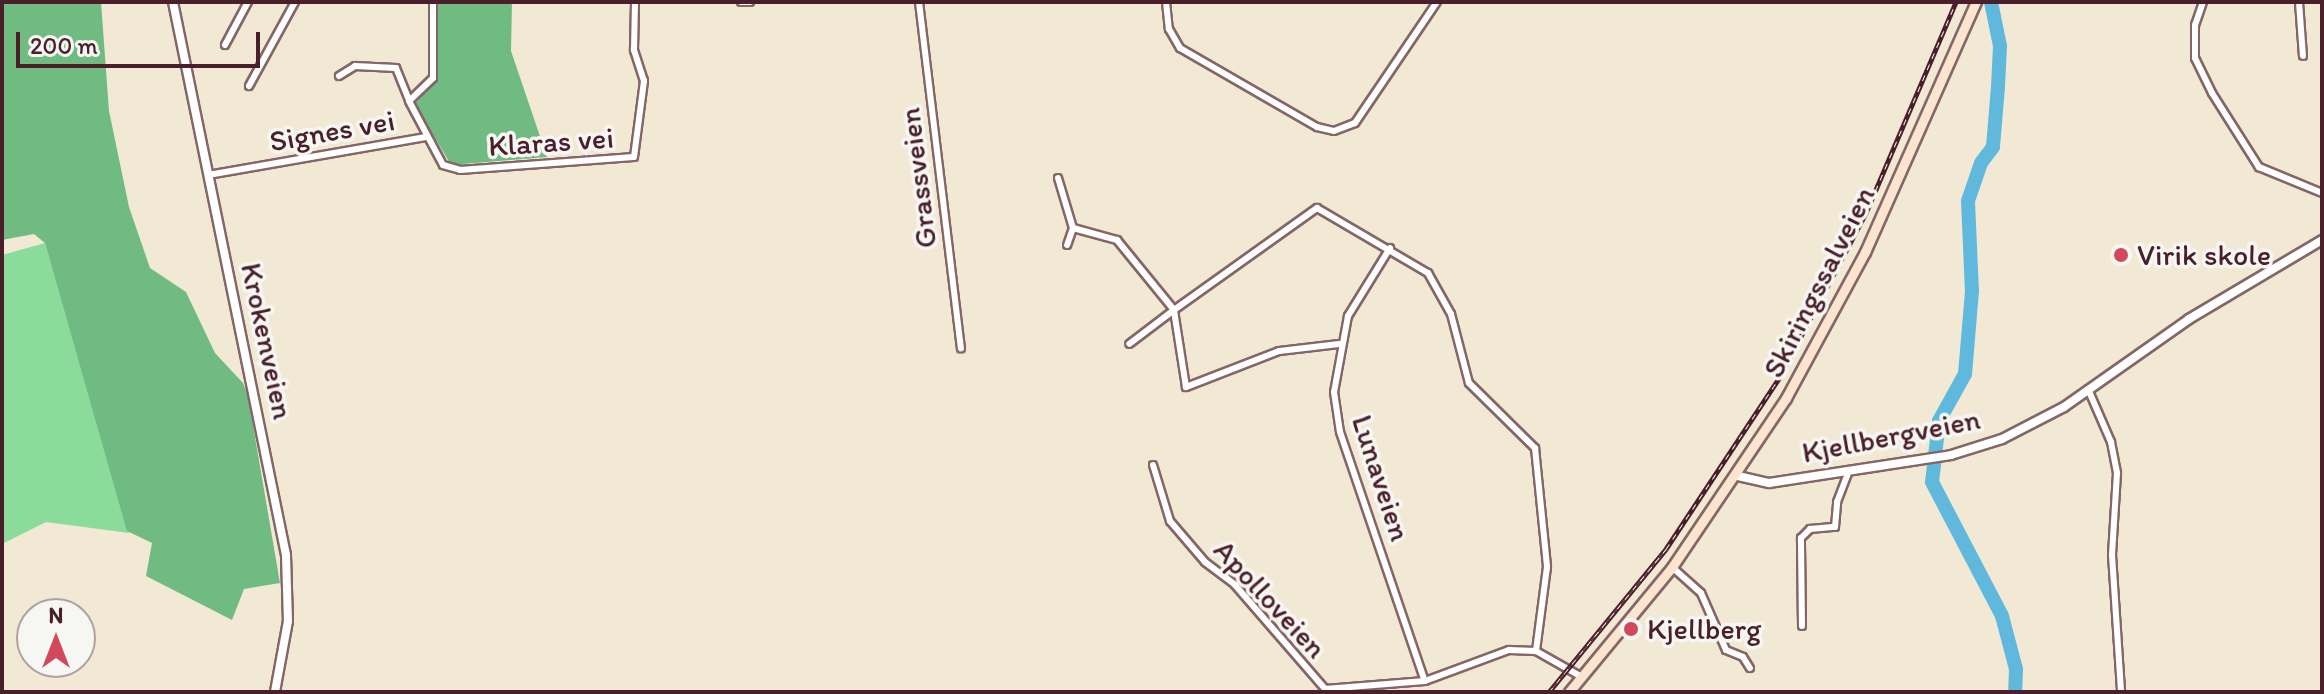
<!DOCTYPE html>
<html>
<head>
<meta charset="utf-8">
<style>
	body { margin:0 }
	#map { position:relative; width:2324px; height:694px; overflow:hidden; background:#f2e9d5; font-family:Itim,sans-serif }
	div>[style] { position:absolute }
	.green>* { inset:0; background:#8bdb9a }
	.forest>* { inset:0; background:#70bb82 }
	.river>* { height:14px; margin:-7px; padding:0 7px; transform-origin:7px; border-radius:7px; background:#60b9dd }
	.roads { filter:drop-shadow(2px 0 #856666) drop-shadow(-2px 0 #856666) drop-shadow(0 2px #856666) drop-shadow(0 -2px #856666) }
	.minor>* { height:6px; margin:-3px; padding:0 3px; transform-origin:3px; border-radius:3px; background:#fff }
	.tertiary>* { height:8px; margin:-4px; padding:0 4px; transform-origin:4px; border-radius:4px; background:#fff }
	.secondary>* { height:9px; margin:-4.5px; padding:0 4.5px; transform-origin:4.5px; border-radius:4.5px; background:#fce5cf }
	.rail>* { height:5px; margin-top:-2.5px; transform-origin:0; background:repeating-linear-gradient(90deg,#f6f6f2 0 6px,#4a1f2b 0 12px); box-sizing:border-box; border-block:2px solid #4a1f2b }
	.dots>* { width:22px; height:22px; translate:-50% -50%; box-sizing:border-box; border:4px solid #f6f6f2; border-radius:50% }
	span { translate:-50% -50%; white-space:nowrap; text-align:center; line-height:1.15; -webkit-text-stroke:7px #f6f6f2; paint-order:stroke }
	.street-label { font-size:30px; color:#4a1f2b }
	.poi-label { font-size:30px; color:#4a1f2b }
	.left { translate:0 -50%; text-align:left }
	.frame { position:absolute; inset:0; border:4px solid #4a1f2b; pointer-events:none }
	.north { position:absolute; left:16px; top:598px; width:80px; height:80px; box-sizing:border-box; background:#f6f6f2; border:2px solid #b1a0a2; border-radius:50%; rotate:0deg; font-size:22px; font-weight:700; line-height:32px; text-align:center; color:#4a1f2b }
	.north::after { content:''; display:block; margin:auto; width:28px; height:36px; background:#d1495b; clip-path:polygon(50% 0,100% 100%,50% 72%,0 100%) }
	.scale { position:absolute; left:16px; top:32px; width:244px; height:36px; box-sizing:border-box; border:4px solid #4a1f2b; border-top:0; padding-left:10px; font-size:24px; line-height:28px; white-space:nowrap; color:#4a1f2b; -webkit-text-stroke:6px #f6f6f2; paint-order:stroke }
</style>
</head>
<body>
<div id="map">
	<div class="green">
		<i style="clip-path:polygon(45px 243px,129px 533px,46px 522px,2px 544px,2px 255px)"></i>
	</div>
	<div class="forest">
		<i style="clip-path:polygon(2px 2px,101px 2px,109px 111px,129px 207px,150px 268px,186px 292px,215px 353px,243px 383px,248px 396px,280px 583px,244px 589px,232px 620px,146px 576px,152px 543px,127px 531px,45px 243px,34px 234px,2px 240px)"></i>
		<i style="clip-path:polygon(436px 2px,512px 2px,511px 51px,547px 157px,451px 165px,415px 104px,436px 81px)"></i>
	</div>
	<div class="river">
		<i style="left:1991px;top:2px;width:45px;rotate:78.4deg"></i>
		<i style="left:2000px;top:46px;width:41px;rotate:92.8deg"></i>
		<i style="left:1998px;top:87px;width:60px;rotate:94.8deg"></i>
		<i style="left:1993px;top:147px;width:20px;rotate:127deg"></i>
		<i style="left:1981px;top:163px;width:40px;rotate:108.9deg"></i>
		<i style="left:1968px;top:201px;width:90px;rotate:87.5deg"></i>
		<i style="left:1972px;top:291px;width:83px;rotate:94.8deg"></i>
		<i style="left:1965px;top:374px;width:54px;rotate:119deg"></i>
		<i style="left:1939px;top:421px;width:61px;rotate:96.5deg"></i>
		<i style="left:1932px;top:482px;width:151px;rotate:62.4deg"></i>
		<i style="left:2002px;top:616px;width:55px;rotate:75.2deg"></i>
		<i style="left:2016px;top:669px;width:23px;rotate:92deg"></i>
	</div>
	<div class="roads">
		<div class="minor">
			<i style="left:433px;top:2px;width:76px;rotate:90deg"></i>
			<i style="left:433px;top:78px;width:33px;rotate:136deg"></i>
			<i style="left:409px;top:101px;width:72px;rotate:62deg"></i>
			<i style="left:443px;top:165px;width:18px;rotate:16deg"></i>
			<i style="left:460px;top:170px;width:174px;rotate:-4.3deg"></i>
			<i style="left:634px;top:157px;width:77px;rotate:-82.5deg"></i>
			<i style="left:644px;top:81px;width:33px;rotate:-108deg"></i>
			<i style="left:634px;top:50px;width:48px;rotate:-88.8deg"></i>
			<i style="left:741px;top:2px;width:9px"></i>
			<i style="left:919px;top:2px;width:349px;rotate:83.1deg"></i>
			<i style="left:1166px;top:2px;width:27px;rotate:84deg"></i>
			<i style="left:1169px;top:29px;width:22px;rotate:60deg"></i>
			<i style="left:1180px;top:48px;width:158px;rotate:30deg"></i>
			<i style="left:1317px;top:127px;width:17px;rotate:13deg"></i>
			<i style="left:1334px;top:131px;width:22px;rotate:-21deg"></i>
			<i style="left:1355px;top:123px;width:146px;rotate:-55.9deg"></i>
			<i style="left:2203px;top:2px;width:24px;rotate:109deg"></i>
			<i style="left:2195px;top:25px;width:33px;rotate:90deg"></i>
			<i style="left:2195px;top:58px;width:39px;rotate:64deg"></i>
			<i style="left:2212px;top:93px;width:88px;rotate:57.6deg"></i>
			<i style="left:2259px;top:167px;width:68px;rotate:22.4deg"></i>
			<i style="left:2299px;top:2px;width:54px;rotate:85.8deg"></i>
			<i style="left:225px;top:45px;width:49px;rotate:-61.9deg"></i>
			<i style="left:339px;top:76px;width:19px;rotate:-32deg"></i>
			<i style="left:355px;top:66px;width:41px;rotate:2.8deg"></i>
			<i style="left:396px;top:68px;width:35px;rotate:68deg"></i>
			<i style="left:249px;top:86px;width:96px;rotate:-61.3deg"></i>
			<i style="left:208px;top:175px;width:221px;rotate:-9.9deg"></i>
			<i style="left:1058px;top:178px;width:52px;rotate:73.3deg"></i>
			<i style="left:1073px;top:228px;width:18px;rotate:109deg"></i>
			<i style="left:1073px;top:228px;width:46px;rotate:15.3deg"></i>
			<i style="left:1117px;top:240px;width:90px;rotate:50.8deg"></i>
			<i style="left:1174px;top:310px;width:56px;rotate:142.9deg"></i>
			<i style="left:1390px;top:248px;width:80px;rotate:121.7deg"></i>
			<i style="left:1348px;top:316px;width:77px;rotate:100.4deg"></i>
			<i style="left:1334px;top:392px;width:40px;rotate:81.5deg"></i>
			<i style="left:1340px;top:432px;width:263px;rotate:71.2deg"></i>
			<i style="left:1339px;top:344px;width:60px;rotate:173.3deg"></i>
			<i style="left:1279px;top:351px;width:100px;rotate:158.8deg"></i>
			<i style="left:1186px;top:387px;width:78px;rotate:-98.9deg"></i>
			<i style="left:1174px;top:310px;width:176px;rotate:-35.5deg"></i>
			<i style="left:1317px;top:208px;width:129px;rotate:30.4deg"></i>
			<i style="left:1428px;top:273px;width:47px;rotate:60.7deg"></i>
			<i style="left:1451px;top:314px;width:71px;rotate:75.4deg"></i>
			<i style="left:1469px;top:383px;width:93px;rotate:44.6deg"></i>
			<i style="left:1535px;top:448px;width:120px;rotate:84.2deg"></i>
			<i style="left:1547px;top:567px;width:85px;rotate:97.5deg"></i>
			<i style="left:2088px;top:389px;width:58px;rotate:66.5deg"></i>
			<i style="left:2111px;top:442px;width:32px;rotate:79deg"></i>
			<i style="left:2117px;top:473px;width:82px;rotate:93.5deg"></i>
			<i style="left:2112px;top:555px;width:137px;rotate:86.2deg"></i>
			<i style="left:1153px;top:465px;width:59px;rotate:73.1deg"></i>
			<i style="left:1170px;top:521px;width:54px;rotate:49.5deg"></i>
			<i style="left:1205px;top:562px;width:38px;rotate:37deg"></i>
			<i style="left:1235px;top:585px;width:138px;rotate:49.1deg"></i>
			<i style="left:1325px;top:689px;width:100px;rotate:-4.6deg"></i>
			<i style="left:1425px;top:681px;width:90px;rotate:-20.3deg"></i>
			<i style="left:1509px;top:650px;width:27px;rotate:2deg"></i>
			<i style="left:1536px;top:651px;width:53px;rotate:29.5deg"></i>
			<i style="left:1672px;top:567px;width:39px;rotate:42deg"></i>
			<i style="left:1701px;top:593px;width:62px;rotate:66.3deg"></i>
			<i style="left:1726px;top:650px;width:18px;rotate:22deg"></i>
			<i style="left:1743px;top:657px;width:13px;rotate:58deg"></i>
			<i style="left:1802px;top:626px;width:88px;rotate:-90.7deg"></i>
			<i style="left:1801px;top:538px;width:13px;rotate:-45deg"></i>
			<i style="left:1810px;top:529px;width:25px;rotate:-5deg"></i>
			<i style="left:1835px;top:527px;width:25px;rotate:-85deg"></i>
			<i style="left:1837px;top:502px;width:34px;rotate:-69deg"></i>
		</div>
		<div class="tertiary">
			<i style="left:173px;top:2px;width:564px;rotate:78.45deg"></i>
			<i style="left:286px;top:555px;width:66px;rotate:88.3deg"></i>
			<i style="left:288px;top:621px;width:72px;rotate:100.4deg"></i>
			<i style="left:1738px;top:476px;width:32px;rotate:13deg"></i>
			<i style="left:1769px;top:483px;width:184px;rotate:-8.7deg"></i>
			<i style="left:1951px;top:455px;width:53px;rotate:-17.4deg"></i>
			<i style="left:2002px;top:439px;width:70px;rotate:-27.3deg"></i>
			<i style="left:2064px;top:407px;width:153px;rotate:-35.1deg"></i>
			<i style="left:2189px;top:319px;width:155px;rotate:-30.7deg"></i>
		</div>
		<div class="secondary">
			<i style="left:1569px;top:692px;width:162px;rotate:-50.5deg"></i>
			<i style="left:1672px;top:567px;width:204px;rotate:-56deg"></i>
			<i style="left:1786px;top:398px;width:166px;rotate:-61.6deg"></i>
			<i style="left:1865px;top:252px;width:274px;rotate:-66.1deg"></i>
		</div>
	</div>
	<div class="rail">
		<i style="left:1549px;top:692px;width:185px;rotate:-50.7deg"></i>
		<i style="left:1666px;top:549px;width:205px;rotate:-56.5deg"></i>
		<i style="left:1779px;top:378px;width:187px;rotate:-62.2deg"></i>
		<i style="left:1866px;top:213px;width:229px;rotate:-66.9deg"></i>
	</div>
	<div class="dots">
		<i style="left:2121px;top:255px;background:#d1495b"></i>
		<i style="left:1631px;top:629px;background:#d1495b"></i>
	</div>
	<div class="street-label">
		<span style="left:332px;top:131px;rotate:-10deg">Signes vei</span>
		<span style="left:551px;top:142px;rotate:-4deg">Klaras vei</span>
		<span style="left:918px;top:178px;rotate:-97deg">Grassveien</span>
		<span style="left:1819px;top:282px;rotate:-63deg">Skiringssalveien</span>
		<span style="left:267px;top:341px;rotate:78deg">Krokenveien</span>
		<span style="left:1891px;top:436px;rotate:-11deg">Kjellbergveien</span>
		<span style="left:1381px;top:478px;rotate:72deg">Lunaveien</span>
		<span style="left:1270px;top:599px;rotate:47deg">Apolloveien</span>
	</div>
	<div class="poi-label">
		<span class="left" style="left:2137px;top:255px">Virik skole</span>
		<span class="left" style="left:1647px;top:629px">Kjellberg</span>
	</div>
	<div class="frame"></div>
	<div class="north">N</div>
	<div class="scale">200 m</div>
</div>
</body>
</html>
